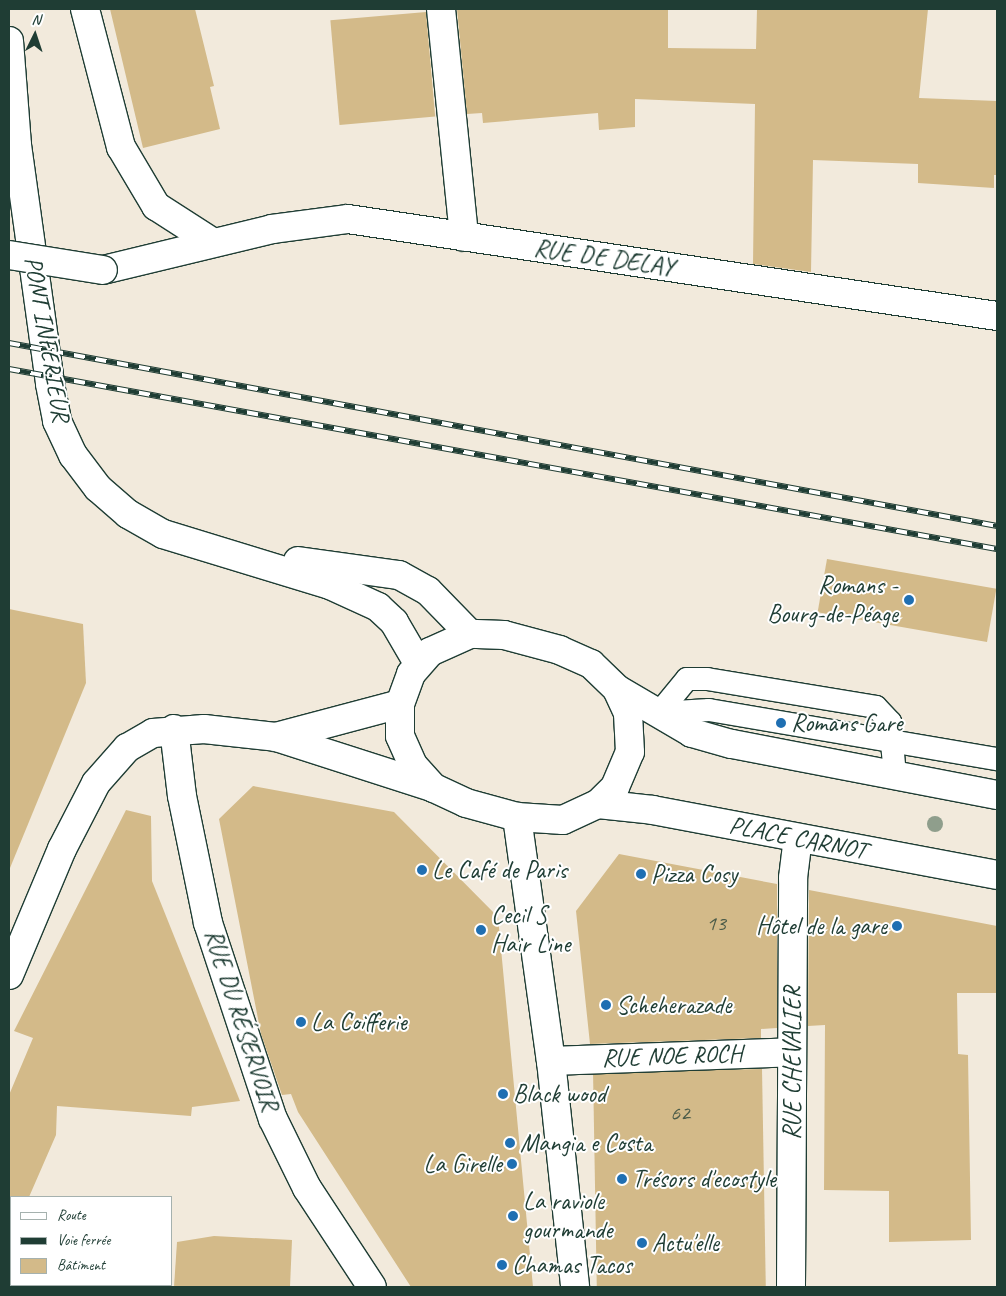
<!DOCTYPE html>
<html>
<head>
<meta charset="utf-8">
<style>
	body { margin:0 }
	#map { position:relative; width:1006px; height:1296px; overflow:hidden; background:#f2eadc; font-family:Caveat,sans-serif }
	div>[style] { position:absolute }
	.building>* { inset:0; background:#d3ba89; transform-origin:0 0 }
	.roads { filter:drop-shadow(1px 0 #1f3d34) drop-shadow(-1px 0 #1f3d34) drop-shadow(0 1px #1f3d34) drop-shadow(0 -1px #1f3d34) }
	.service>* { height:22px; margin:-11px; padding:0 11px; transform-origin:11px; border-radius:11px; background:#fff }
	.minor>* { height:28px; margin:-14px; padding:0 14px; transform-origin:14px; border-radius:14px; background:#fff }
	.secondary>* { height:28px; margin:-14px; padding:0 14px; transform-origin:14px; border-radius:14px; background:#fff }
	.rail>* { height:5.5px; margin-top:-2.75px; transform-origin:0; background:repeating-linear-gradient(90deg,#fff 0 11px,#1f3d34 0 22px); box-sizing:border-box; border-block:1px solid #1f3d34 }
	.bridges { filter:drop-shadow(1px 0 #1f3d34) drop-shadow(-1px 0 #1f3d34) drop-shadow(0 1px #1f3d34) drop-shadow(0 -1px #1f3d34) }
	.minor-bridge>* { height:28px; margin:-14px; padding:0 14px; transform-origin:14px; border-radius:14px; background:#fff }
	.trees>* { width:16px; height:16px; margin:-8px; border-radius:50%; background:#8f9e8c }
	.dots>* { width:14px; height:14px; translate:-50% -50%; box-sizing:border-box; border:2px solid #fff; border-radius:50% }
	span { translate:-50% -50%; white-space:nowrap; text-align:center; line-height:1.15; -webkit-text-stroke:4px #fff; paint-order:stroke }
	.number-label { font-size:22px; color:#4c5c49 }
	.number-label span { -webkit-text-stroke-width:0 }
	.street-label { font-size:25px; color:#1f3d34 }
	.poi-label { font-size:25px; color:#1f3d34 }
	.right { translate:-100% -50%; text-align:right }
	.left { translate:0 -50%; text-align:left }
	.frame { position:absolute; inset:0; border:10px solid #1f3d34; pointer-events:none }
	.legend { position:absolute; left:10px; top:1196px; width:162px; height:90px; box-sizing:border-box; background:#fff; border:1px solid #a5b1ae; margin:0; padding:6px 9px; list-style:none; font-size:15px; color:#1f3d34 }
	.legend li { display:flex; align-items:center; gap:10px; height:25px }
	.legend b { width:25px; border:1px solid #a5b1ae }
	.north { position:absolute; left:10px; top:10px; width:50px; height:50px; -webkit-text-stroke:4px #fff; paint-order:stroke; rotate:4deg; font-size:14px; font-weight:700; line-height:20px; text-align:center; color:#1f3d34 }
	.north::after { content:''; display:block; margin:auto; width:18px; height:22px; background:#1f3d34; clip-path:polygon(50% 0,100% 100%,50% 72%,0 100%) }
</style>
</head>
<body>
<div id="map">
	<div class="building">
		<i style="clip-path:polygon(110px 9px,195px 9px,214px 86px,210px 87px,220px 129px,143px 148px)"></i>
		<i style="clip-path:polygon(457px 9px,668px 9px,668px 48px,756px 49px,757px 9px,928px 9px,919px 98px,997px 101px,997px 175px,994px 175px,994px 188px,918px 183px,918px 164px,813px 160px,811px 272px,753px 264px,755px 104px,635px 99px,635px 127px,599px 130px,598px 113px,483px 123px,482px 113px,467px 114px)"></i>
		<i style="left:426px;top:12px;width:105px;height:96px;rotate:85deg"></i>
		<i style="left:827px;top:559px;width:172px;height:54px;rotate:10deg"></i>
		<i style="clip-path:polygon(9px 609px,83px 624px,86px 683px,10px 868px)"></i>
		<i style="clip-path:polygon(253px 786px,394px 812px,498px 917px,533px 1287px,411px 1287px,298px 1112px,291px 1094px,282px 1095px,261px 1034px,219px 819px)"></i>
		<i style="clip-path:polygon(126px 810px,151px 816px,152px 881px,240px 1101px,192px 1107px,191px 1116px,57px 1106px,56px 1135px,29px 1197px,11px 1197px,9px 1245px,9px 1095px,33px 1038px,14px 1031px)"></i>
		<i style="clip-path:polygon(619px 854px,777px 884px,777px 1028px,761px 1029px,761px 1038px,590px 1044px,576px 911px)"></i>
		<i style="clip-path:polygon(809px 890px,997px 926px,997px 993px,957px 993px,958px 1054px,968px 1055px,971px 1240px,889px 1242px,889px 1191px,824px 1190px,825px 1025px,808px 1026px)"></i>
		<i style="left:762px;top:1069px;width:218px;height:169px;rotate:89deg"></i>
		<i style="clip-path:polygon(214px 1236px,292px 1240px,290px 1287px,174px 1287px,177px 1242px)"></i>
	</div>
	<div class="roads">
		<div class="service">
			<i style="left:659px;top:713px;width:50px;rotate:-3.4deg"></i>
			<i style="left:709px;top:710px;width:292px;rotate:9.7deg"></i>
			<i style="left:659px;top:713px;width:44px;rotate:-50.5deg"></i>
			<i style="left:687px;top:679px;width:20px"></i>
			<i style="left:707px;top:679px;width:171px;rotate:9.4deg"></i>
			<i style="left:876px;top:707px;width:21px;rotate:47deg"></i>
			<i style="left:890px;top:722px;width:53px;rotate:84.6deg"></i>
		</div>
		<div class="minor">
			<i style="left:85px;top:9px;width:143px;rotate:75.4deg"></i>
			<i style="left:121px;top:147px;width:69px;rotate:59.3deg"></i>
			<i style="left:156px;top:206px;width:67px;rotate:32.7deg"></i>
			<i style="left:441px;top:9px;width:229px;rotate:84.2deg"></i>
			<i style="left:103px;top:270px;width:174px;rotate:-13.6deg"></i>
			<i style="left:272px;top:229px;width:77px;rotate:-7.5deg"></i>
			<i style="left:348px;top:219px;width:656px;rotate:8.5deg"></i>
			<i style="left:174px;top:729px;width:67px;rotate:83.2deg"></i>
			<i style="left:182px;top:796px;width:130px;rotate:78.4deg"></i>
			<i style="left:208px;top:923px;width:206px;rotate:71.7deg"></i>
			<i style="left:273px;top:1119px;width:77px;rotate:63.8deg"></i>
			<i style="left:307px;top:1188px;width:118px;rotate:56.7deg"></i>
			<i style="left:551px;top:1061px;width:241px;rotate:-2.1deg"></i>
			<i style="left:791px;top:1287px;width:409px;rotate:-89.7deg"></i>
			<i style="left:793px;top:878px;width:39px;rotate:-83deg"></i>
		</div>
		<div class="secondary">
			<i style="left:9px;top:41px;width:104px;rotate:85.6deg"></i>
			<i style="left:17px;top:145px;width:241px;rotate:82.1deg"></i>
			<i style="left:50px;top:384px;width:38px;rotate:79deg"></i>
			<i style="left:57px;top:421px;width:38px;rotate:65deg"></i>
			<i style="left:73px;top:455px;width:41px;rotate:52.9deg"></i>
			<i style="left:98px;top:488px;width:40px;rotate:41deg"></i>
			<i style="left:128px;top:514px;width:40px;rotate:29.7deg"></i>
			<i style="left:163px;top:534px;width:175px;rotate:17deg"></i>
			<i style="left:330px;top:585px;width:53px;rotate:24.6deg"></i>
			<i style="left:378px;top:607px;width:22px;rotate:43deg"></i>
			<i style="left:394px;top:622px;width:48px;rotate:59.7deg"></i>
			<i style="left:298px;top:561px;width:102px;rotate:7.9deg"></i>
			<i style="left:399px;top:575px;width:33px;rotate:29deg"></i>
			<i style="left:428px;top:591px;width:60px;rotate:45.7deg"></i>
			<i style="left:276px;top:737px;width:128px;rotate:-14.9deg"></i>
			<i style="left:997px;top:795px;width:271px;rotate:-169.1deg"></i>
			<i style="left:731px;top:744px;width:41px;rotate:-164.2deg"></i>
			<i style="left:692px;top:733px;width:87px;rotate:-149.6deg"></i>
			<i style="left:617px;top:689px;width:36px;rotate:-136deg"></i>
			<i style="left:591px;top:664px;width:34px;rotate:-156deg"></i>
			<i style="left:560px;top:650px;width:58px;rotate:-165deg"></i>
			<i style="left:504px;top:635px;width:34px;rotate:-178deg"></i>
			<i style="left:470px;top:634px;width:44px;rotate:155.8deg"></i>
			<i style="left:430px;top:652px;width:29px;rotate:131deg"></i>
			<i style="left:411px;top:674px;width:32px;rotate:110deg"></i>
			<i style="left:400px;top:704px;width:32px;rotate:90deg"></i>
			<i style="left:400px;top:736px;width:32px;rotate:66deg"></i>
			<i style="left:413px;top:765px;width:31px;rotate:48deg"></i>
			<i style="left:434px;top:788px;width:35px;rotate:25deg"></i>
			<i style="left:466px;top:803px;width:53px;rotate:15.4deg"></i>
			<i style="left:517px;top:817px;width:46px;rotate:3.7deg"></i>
			<i style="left:563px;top:820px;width:38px;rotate:-25deg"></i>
			<i style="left:598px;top:804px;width:55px;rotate:6.2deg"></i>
			<i style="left:653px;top:810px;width:350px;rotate:10.7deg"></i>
			<i style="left:598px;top:804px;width:24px;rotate:-45deg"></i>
			<i style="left:615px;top:787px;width:38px;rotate:-67deg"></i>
			<i style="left:630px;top:752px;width:39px;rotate:-93deg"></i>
			<i style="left:628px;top:713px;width:26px;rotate:-115deg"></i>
			<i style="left:517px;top:817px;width:246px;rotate:82.1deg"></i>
			<i style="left:551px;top:1061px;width:227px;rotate:83.9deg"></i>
			<i style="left:9px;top:975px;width:137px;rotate:-67.2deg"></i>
			<i style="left:62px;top:849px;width:74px;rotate:-62.7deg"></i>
			<i style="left:96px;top:783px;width:47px;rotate:-48.5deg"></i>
			<i style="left:127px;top:748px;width:30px;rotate:-30deg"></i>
			<i style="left:153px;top:733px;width:51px;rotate:-4.5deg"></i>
			<i style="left:204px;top:729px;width:72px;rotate:6.3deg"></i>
			<i style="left:276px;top:737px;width:164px;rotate:17.8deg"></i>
		</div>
	</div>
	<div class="rail">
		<i style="left:9px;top:343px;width:1005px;rotate:10.49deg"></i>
		<i style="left:9px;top:369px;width:1004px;rotate:10.33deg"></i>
	</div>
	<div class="bridges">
		<div class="minor-bridge">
			<i style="left:9px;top:255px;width:95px;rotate:9.1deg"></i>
		</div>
	</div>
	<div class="trees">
		<i style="left:935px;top:824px"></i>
	</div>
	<div class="dots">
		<i style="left:909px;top:600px;background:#1f6fb2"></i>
		<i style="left:781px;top:723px;background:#1f6fb2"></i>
		<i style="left:422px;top:870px;background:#1f6fb2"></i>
		<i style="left:641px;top:874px;background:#1f6fb2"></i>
		<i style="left:897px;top:926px;background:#1f6fb2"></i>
		<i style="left:481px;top:930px;background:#1f6fb2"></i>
		<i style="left:606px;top:1005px;background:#1f6fb2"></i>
		<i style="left:301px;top:1022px;background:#1f6fb2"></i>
		<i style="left:503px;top:1094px;background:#1f6fb2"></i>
		<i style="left:510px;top:1143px;background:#1f6fb2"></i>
		<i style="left:512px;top:1164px;background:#1f6fb2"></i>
		<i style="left:622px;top:1179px;background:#1f6fb2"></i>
		<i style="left:513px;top:1216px;background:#1f6fb2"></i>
		<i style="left:642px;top:1243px;background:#1f6fb2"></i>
		<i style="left:502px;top:1265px;background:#1f6fb2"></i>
	</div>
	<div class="number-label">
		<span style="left:716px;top:924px">13</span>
		<span style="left:680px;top:1114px">62</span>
	</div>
	<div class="street-label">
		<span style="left:604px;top:258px;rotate:8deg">RUE DE DELAY</span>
		<span style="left:47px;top:339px;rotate:80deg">PONT INFERIEUR</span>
		<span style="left:798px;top:838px;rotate:11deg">PLACE CARNOT</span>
		<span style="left:241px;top:1020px;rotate:72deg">RUE DU RÉSERVOIR</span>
		<span style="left:672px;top:1056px;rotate:-2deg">RUE NOE ROCH</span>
		<span style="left:792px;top:1063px;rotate:-90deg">RUE CHEVALIER</span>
	</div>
	<div class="poi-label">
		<span class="right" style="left:898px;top:600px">Romans -<br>Bourg-de-Péage</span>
		<span class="left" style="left:791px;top:723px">Romans Gare</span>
		<span class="left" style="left:432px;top:870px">Le Café de Paris</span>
		<span class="left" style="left:651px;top:874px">Pizza Cosy</span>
		<span class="left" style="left:491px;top:930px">Cecil S<br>Hair Line</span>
		<span class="right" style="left:887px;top:926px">Hôtel de la gare</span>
		<span class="left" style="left:616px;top:1005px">Scheherazade</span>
		<span class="left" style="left:311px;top:1022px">La Coifferie</span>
		<span class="left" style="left:513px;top:1094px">Black wood</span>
		<span class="left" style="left:520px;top:1143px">Mangia e Costa</span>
		<span class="right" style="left:502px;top:1164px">La Girelle</span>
		<span class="left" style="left:632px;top:1179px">Trésors d'ecostyle</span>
		<span class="left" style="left:523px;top:1216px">La raviole<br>gourmande</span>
		<span class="left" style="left:652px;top:1243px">Actu'elle</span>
		<span class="left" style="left:512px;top:1265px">Chamas Tacos</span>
	</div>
	<div class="frame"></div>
	<ul class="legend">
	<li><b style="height:6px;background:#fff"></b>Route</li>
	<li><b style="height:6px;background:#1f3d34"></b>Voie ferrée</li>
	<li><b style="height:14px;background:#d3ba89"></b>Bâtiment</li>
	</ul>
	<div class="north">N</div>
</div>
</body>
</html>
